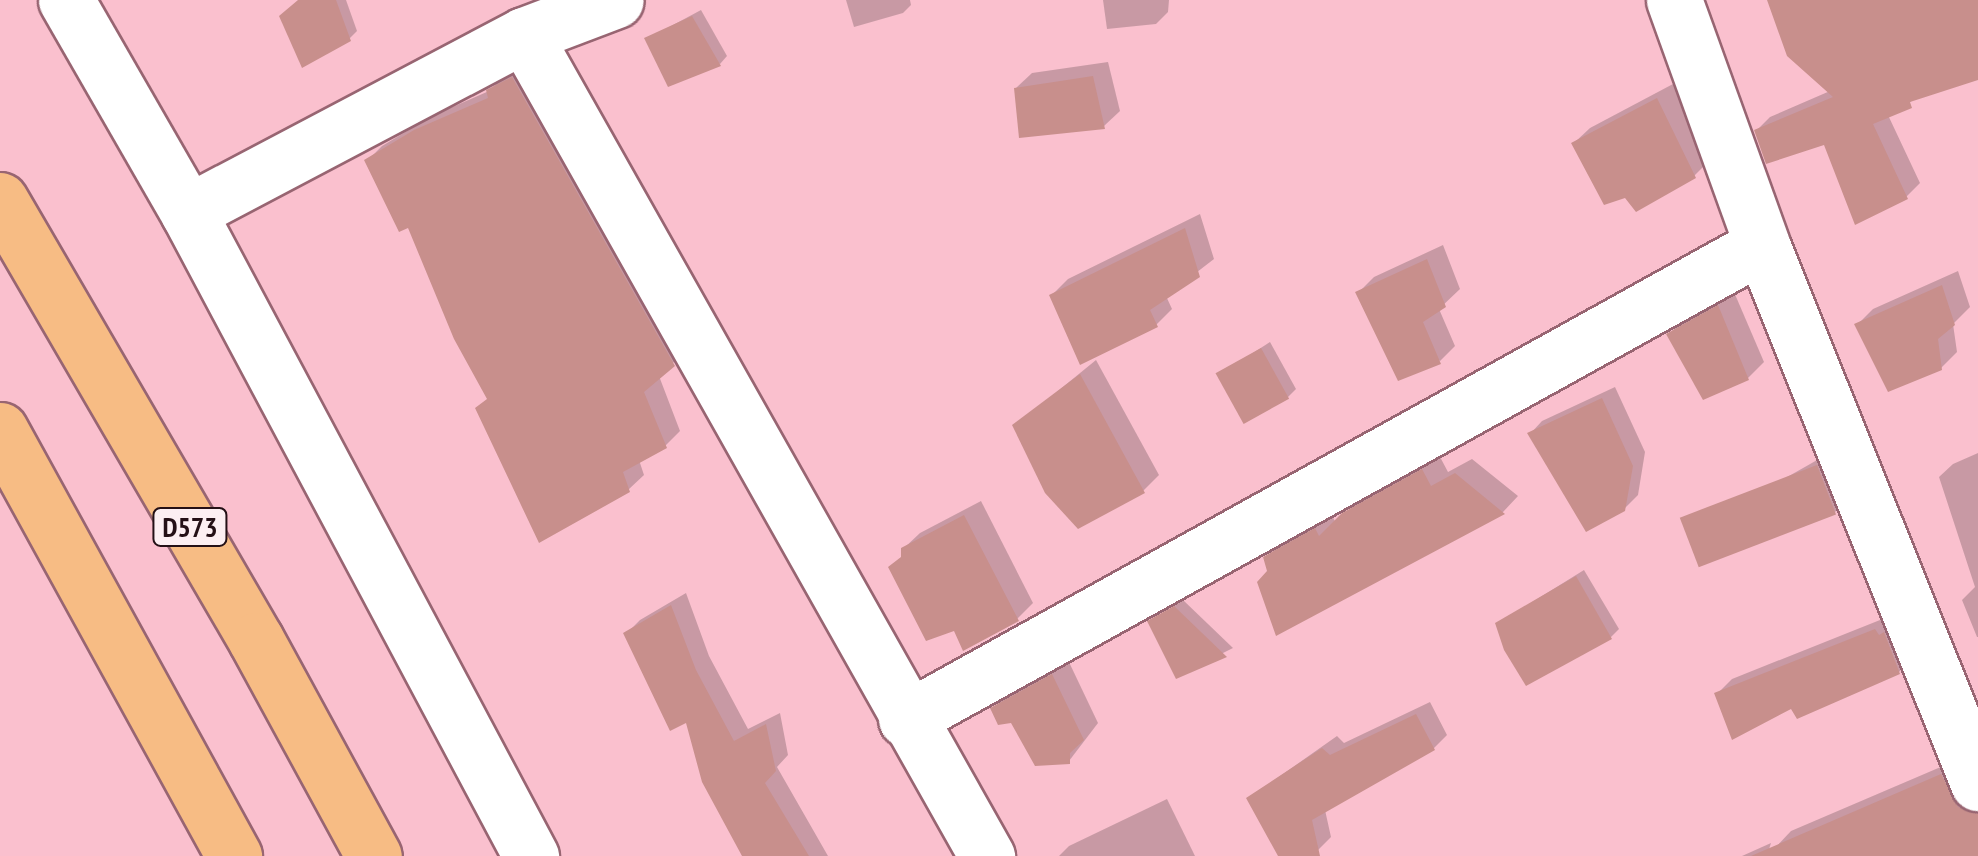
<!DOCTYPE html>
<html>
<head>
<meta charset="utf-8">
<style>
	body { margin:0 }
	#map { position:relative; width:1978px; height:856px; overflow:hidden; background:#fac0ce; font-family:"PT Sans Narrow",sans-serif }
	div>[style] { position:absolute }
	.shadow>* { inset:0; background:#0003 }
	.building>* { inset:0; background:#c88f8c; transform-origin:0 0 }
	.roads { filter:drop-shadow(2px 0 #986572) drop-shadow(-2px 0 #986572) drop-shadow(0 2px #986572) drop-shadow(0 -2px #986572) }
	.minor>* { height:55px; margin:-27.5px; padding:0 27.5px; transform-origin:27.5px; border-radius:27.5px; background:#fff }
	.trunk>* { height:55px; margin:-27.5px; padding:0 27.5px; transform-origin:27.5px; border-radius:27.5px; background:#f7bc84 }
	span { translate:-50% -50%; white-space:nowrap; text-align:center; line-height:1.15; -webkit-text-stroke:8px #fceff2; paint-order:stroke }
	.shield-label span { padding:2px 8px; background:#fceff2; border:2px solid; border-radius:8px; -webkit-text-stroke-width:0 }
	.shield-label { font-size:28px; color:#241016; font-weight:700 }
</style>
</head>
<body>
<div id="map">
	<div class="shadow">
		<i style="clip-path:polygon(303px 0,346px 0,357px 31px,349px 39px)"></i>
		<i style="clip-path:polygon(846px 0,910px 0,911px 5px,903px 13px,854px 27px)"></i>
		<i style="clip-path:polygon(1103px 0,1169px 0,1168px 12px,1156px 24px,1107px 29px)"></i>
		<i style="clip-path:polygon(1770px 0,1978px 0,1978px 77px,1920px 96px,1888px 115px,1920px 183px,1906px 197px,1826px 142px,1757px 130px,1770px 117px,1830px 91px)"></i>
		<i style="clip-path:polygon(701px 10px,727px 56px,720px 64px,647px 39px)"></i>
		<i style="clip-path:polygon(1108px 62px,1120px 111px,1104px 126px,1016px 88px,1032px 73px)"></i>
		<i style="clip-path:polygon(527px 64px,688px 349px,659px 376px,680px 431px,665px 446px,639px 460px,644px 475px,628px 490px,489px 397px,410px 225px,367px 161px,382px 146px,432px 116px,489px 91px,504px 76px)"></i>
		<i style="clip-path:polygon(1673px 84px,1710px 160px,1694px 176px,1574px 143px,1590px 128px)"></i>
		<i style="clip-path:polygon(1200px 214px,1214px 259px,1166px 296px,1172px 309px,1156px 325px,1052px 295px,1068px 279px)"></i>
		<i style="clip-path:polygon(1443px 245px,1460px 289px,1439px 309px,1455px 346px,1440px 361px,1358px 293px,1374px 277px)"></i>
		<i style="clip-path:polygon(1958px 271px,1970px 307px,1953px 324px,1957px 352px,1941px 368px,1857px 325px,1873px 309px)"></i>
		<i style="clip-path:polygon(1734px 292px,1764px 362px,1748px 378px,1669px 334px,1685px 319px)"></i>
		<i style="clip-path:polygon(1270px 342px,1296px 389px,1288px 397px,1219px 375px)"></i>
		<i style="clip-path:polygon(1096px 360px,1159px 475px,1143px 491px,1015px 426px)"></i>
		<i style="clip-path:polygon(1615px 387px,1645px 452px,1638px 495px,1624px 509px,1530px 434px,1542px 421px)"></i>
		<i style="clip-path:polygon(1833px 451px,1851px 496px,1835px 512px,1692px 538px,1708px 522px)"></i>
		<i style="clip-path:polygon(1978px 453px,1978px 637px,1977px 637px,1962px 600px,1975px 587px,1939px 477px,1953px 464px)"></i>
		<i style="clip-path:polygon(1439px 455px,1448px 472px,1472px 459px,1518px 496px,1503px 512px,1347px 592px,1270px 572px,1266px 558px,1282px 542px,1331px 514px,1336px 523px,1361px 498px)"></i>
		<i style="clip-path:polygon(981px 501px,1033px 603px,1017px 619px,955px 627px,903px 549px,920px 533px)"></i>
		<i style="clip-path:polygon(1584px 570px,1619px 629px,1611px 637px,1497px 624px)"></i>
		<i style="clip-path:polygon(686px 593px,709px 656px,748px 729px,780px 713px,788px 755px,777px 767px,828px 856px,747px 856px,687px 719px,626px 634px,640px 620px)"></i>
		<i style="clip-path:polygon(1183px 600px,1233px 648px,1177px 676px,1150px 622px)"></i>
		<i style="clip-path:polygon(1890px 616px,1913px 657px,1899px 672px,1792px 705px,1717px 694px,1732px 679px)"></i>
		<i style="clip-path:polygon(1068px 660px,1098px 723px,1069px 761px,993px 709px,1009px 693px)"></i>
		<i style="clip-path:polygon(1430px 702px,1447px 735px,1434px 748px,1325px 810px,1331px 837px,1318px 850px,1306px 856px,1281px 856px,1249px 798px,1337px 736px,1344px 743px)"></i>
		<i style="clip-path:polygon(1957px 760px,1978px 793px,1978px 856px,1779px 856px,1776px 847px,1791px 831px)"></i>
		<i style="clip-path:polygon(1167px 799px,1195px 856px,1059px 856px,1069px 846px)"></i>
		<i style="clip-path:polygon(1771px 843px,1767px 856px,1742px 856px)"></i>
	</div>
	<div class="building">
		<i style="clip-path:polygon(298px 0,336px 0,351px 41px,302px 68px,279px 16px)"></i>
		<i style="clip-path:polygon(1767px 0,1978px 0,1978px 80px,1910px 102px,1912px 108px,1873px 124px,1908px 199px,1855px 225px,1824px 145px,1766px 164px,1754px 130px,1833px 97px,1787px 56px)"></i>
		<i style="clip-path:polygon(692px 16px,721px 66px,668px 87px,644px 38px)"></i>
		<i style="clip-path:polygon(1093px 76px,1105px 129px,1019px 138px,1014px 88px)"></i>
		<i style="clip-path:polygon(512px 77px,675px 366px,644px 392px,667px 448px,623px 472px,630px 492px,539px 543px,475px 408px,487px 399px,454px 339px,408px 228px,399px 232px,364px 160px,414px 130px,488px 98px,486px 90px)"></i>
		<i style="clip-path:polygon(1657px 98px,1696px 178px,1636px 212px,1625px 198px,1604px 205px,1571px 143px)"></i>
		<i style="clip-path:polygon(1185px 228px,1200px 277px,1150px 310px,1158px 327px,1080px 365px,1049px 295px)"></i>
		<i style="clip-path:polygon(1427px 259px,1446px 307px,1423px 322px,1441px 364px,1398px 381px,1355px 292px)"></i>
		<i style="clip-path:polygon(1942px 285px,1955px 325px,1938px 339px,1942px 370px,1888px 392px,1854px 324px)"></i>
		<i style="clip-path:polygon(1718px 305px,1749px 380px,1703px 400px,1666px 334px)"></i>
		<i style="left:1261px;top:348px;width:58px;height:52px;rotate:61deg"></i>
		<i style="clip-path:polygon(1080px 374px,1145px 493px,1078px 529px,1045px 493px,1012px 425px)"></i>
		<i style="clip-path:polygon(1602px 398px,1633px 466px,1625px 511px,1586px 532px,1527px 433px)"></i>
		<i style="left:1817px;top:465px;width:53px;height:147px;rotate:69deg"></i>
		<i style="clip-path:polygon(1422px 469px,1431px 486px,1455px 473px,1505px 514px,1276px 636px,1257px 582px,1267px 571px,1263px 557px,1315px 528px,1319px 536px,1342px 513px)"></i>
		<i style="clip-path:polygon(964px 515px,1019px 621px,963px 651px,954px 631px,926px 641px,888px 567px,901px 557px,901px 548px)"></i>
		<i style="clip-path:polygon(1576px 576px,1612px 639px,1526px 686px,1504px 650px,1495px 623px)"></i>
		<i style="clip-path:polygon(671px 605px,696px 670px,734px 741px,766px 724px,776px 771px,765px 783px,809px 856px,742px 856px,702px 782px,686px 723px,670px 731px,623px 633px)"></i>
		<i style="clip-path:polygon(1174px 606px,1227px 657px,1176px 679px,1147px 621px)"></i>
		<i style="clip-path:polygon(1875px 629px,1879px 635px,1884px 632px,1900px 674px,1797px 719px,1791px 709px,1732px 740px,1714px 693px)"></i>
		<i style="clip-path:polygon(1052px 674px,1084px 740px,1070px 753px,1070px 764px,1035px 766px,1011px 723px,998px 725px,990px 708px)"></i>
		<i style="clip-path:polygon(1416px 714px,1435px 750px,1312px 820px,1320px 856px,1278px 856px,1246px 798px,1322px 748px,1330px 755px)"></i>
		<i style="clip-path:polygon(1941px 774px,1958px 807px,1978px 814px,1978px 856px,1751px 856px)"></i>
	</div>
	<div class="roads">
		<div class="minor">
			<i style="left:66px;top:0;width:245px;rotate:60.1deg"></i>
			<i style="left:188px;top:212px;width:730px;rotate:61.96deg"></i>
			<i style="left:1674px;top:0;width:260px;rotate:70.2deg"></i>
			<i style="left:1762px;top:245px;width:580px;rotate:68.13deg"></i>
			<i style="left:524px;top:35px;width:943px;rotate:60.58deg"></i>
			<i style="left:188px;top:212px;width:380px;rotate:-27.8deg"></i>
			<i style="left:524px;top:35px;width:98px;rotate:-20.8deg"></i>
			<i style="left:906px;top:719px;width:978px;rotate:-28.97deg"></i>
		</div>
		<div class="trunk">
			<i style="left:0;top:200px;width:509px;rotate:59.81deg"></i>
			<i style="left:256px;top:640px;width:246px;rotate:61.4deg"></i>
			<i style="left:0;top:430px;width:486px;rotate:61.2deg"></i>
		</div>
	</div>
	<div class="shield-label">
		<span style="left:190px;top:527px">D573</span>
	</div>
</div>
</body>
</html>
